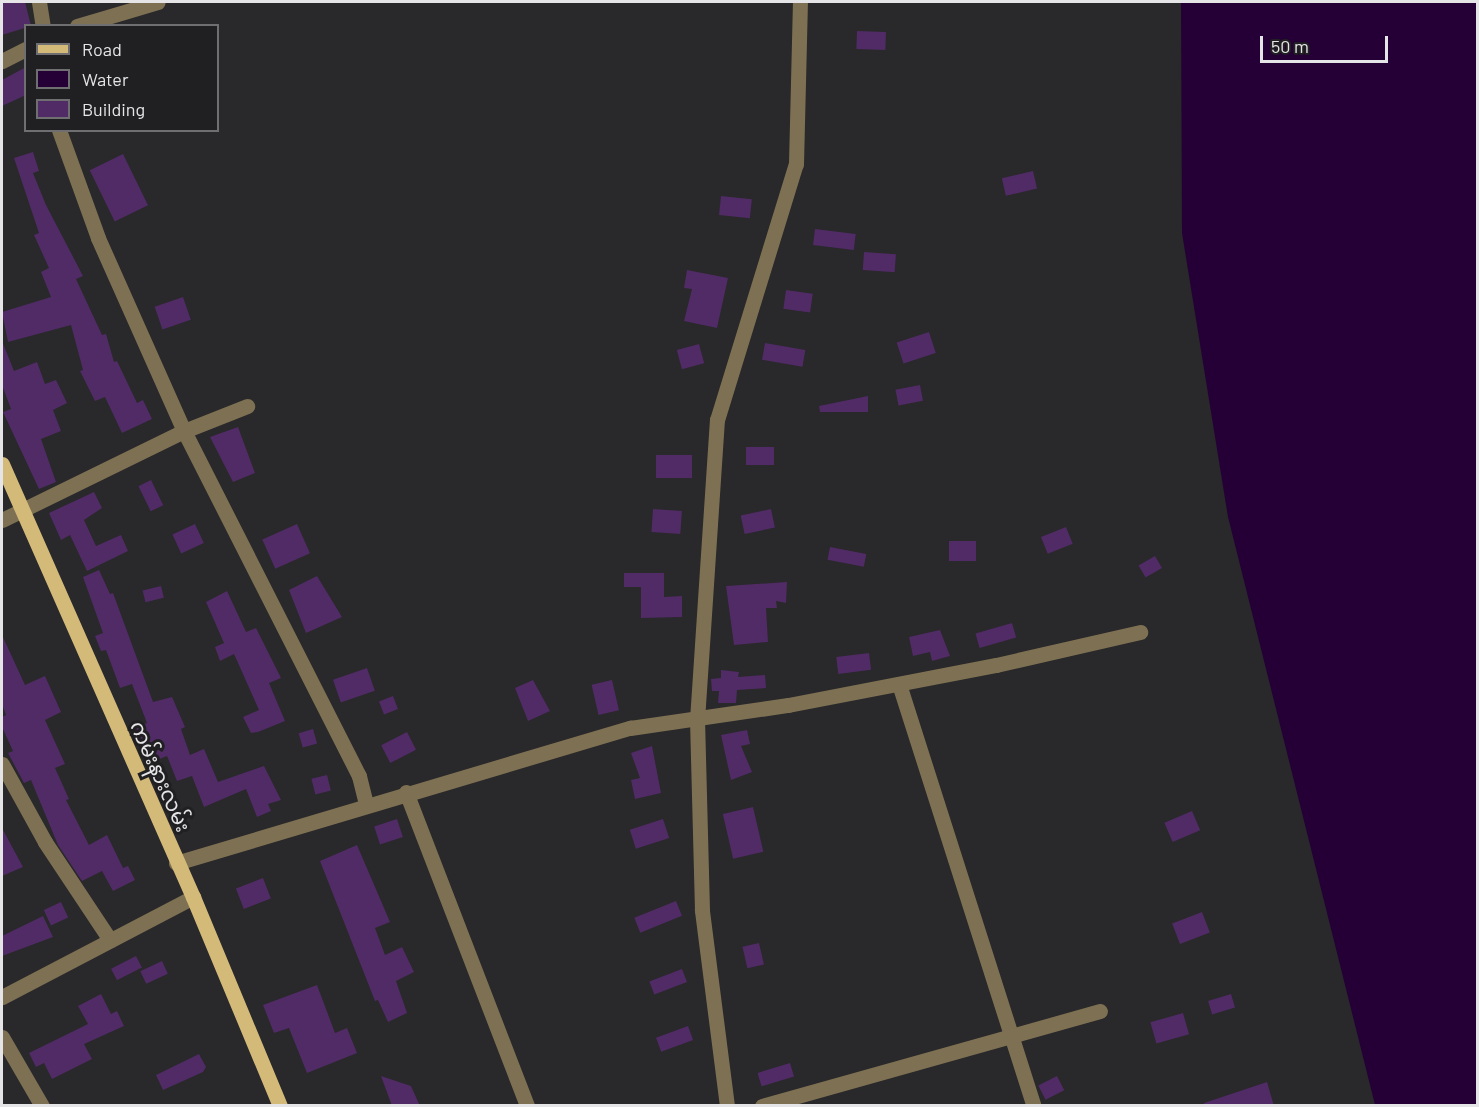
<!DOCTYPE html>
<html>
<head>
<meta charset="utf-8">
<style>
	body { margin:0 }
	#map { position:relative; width:1479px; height:1107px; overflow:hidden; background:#29282a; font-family:Barlow,"Noto Sans Myanmar",sans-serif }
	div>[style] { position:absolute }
	.water>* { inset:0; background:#240036 }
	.building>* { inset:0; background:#502b66; transform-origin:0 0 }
	.minor>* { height:15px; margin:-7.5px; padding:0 7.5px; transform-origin:7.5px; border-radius:7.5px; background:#7e7153 }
	.major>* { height:15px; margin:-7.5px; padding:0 7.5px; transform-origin:7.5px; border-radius:7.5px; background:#d4ba79 }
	span { translate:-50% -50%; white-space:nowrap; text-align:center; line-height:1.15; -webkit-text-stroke:6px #201f21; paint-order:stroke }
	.street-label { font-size:21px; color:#e5e4e6 }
	.frame { position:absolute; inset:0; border:3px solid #e5e4e6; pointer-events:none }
	.legend { position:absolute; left:24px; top:24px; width:195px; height:108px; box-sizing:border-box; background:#201f21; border:2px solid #6f6e70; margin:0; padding:8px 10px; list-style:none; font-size:18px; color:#e5e4e6 }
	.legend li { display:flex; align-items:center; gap:12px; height:30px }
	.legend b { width:30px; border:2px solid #6f6e70 }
	.scale { position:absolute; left:1260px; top:36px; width:128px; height:27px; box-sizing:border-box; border:3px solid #e5e4e6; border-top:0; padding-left:8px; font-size:18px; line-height:21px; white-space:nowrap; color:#e5e4e6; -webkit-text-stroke:4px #201f21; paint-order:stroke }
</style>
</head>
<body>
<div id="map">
	<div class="water">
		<i style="clip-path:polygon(1181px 2px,1477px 2px,1477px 1105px,1375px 1105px,1228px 517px,1182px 233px)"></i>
	</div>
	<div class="building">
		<i style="clip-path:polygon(2px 2px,25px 2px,31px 26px,2px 35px)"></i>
		<i style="left:857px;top:31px;width:29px;height:18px;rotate:2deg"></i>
		<i style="clip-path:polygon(26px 67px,26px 95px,2px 106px,2px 80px)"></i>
		<i style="clip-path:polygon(33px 152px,39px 171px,33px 173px,46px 205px,83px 276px,76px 279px,102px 335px,106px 334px,114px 362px,117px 361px,137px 403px,143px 400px,152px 419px,122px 433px,105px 397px,95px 401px,80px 371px,83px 370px,71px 325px,8px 342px,2px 312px,51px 297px,41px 272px,49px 268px,34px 235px,39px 233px,14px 158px)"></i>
		<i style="left:123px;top:154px;width:57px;height:37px;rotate:64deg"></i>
		<i style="left:1033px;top:171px;width:18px;height:32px;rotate:77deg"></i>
		<i style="left:721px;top:196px;width:31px;height:19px;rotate:6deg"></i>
		<i style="left:815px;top:229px;width:41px;height:16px;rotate:7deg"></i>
		<i style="left:864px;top:252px;width:32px;height:18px;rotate:4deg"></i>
		<i style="clip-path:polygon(687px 270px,728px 278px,717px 328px,684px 321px,692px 289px,684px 288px)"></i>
		<i style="left:786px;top:290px;width:27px;height:19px;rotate:8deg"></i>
		<i style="left:183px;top:297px;width:24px;height:30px;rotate:71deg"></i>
		<i style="left:929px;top:332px;width:22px;height:34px;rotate:72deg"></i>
		<i style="clip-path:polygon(2px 341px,14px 371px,37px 362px,45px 384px,56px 380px,67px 403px,53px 410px,61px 431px,41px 439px,56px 482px,39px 489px,3px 412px,11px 409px,2px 385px)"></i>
		<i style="left:765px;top:343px;width:41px;height:17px;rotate:10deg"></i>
		<i style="left:699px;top:344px;width:20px;height:23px;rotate:75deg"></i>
		<i style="left:920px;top:385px;width:16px;height:25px;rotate:79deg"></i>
		<i style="clip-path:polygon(868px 396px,868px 412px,820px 412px,819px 406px)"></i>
		<i style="clip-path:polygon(238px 427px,255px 473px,233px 482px,210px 437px)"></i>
		<i style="left:746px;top:447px;width:28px;height:18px"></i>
		<i style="left:656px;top:455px;width:36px;height:23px"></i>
		<i style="left:151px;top:480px;width:28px;height:14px;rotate:64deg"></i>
		<i style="clip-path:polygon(94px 492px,102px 508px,84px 520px,96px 546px,121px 535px,128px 551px,87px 571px,70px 535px,61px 540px,49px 513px)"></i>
		<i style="left:653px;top:509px;width:29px;height:23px;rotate:4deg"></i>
		<i style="left:771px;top:509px;width:19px;height:31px;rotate:78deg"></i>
		<i style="left:195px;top:524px;width:21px;height:25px;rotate:65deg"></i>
		<i style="left:297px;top:524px;width:32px;height:38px;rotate:66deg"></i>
		<i style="left:1066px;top:527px;width:18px;height:27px;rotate:68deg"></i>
		<i style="left:949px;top:541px;width:27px;height:20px"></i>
		<i style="left:830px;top:547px;width:37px;height:13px;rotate:11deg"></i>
		<i style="left:1155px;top:556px;width:14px;height:19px;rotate:60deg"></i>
		<i style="clip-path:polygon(99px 570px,110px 594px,113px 593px,153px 702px,172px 697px,185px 727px,181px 729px,190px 755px,204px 749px,218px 782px,264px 766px,281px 800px,268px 804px,271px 811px,257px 817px,246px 789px,204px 807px,192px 776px,177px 781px,167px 756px,152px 762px,136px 727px,147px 723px,132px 684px,120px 688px,106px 650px,101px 651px,95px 636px,103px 633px,83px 577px)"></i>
		<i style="clip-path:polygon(624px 573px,664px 573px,664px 597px,682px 596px,682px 617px,641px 618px,641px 587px,624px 587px)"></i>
		<i style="clip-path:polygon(317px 576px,342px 617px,306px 633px,289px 590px)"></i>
		<i style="clip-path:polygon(787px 582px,786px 603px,776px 601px,777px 608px,766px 608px,768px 642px,734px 645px,726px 586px)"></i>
		<i style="left:161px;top:586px;width:12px;height:19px;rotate:76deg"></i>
		<i style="clip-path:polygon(227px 591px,246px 632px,256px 628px,281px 678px,269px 683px,285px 721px,258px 732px,251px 733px,243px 717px,259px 710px,234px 654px,220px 661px,215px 647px,224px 643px,206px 602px)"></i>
		<i style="left:1012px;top:623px;width:15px;height:38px;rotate:74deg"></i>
		<i style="clip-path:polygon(940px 630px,950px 656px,932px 661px,930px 652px,913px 656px,909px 637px)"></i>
		<i style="clip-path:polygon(2px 635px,25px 685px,45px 676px,61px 712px,45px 720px,65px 764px,55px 768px,69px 799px,66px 800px,89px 845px,107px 835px,123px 868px,128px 866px,135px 880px,113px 891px,102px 871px,82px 881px,58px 845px,31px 780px,24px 783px,8px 753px,13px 751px,2px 727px,2px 717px,6px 715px,2px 704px)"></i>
		<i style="left:869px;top:653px;width:17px;height:33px;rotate:83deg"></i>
		<i style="left:367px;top:668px;width:24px;height:36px;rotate:71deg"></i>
		<i style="clip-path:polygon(721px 670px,739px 672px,738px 677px,765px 675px,766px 688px,737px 690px,736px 703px,718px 703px,719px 691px,712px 691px,711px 679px,721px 678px)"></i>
		<i style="clip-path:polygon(533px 680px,550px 711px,528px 721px,515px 688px)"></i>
		<i style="left:612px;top:680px;width:31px;height:21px;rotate:77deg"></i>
		<i style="left:393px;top:696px;width:14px;height:15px;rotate:69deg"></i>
		<i style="left:313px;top:729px;width:15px;height:15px;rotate:74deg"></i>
		<i style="clip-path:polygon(747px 730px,750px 744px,741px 746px,752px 772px,731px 780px,721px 735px)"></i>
		<i style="left:407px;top:732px;width:20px;height:29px;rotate:63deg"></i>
		<i style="clip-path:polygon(652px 746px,661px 793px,635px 799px,631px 780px,640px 778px,631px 753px)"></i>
		<i style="left:327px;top:775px;width:16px;height:16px;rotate:76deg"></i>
		<i style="left:753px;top:807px;width:46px;height:31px;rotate:77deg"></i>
		<i style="left:1192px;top:811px;width:21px;height:30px;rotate:67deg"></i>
		<i style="left:397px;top:819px;width:19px;height:24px;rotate:72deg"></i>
		<i style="left:663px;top:819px;width:20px;height:35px;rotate:72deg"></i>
		<i style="clip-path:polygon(2px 828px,23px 867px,2px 876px)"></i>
		<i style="clip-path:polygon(357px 845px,390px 922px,375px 928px,385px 955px,402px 947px,414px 972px,396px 981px,407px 1013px,388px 1022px,378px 1000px,375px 1001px,320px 861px)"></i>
		<i style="left:263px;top:878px;width:22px;height:29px;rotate:69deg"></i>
		<i style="left:676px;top:901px;width:16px;height:45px;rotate:68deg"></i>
		<i style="left:61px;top:902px;width:17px;height:19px;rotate:65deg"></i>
		<i style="left:1202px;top:912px;width:22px;height:32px;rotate:69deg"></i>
		<i style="clip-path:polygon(43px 916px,53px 937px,2px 956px,2px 936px)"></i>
		<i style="left:759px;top:943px;width:22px;height:17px;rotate:77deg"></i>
		<i style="left:136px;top:956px;width:13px;height:28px;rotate:63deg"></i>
		<i style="left:162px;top:961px;width:14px;height:24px;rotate:65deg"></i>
		<i style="left:682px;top:969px;width:14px;height:35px;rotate:69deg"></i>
		<i style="clip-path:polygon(317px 985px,335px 1033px,347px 1028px,357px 1053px,307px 1073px,289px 1028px,274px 1033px,263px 1005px)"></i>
		<i style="clip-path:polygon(101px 994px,111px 1014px,117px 1011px,124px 1026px,84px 1044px,92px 1059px,52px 1079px,44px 1063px,36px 1067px,29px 1053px,88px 1024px,78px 1006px)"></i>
		<i style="left:1231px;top:994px;width:14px;height:24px;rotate:73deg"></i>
		<i style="left:1183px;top:1013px;width:22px;height:34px;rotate:74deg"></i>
		<i style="left:688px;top:1026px;width:15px;height:34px;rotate:70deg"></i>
		<i style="clip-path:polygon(199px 1054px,206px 1067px,203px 1072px,163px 1090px,156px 1075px)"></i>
		<i style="left:790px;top:1063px;width:14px;height:34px;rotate:73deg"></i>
		<i style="clip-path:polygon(381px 1076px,411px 1086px,420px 1106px,392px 1106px)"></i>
		<i style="left:1057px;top:1076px;width:16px;height:21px;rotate:63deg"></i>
		<i style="clip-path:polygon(1267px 1082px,1274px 1106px,1205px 1106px,1204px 1103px)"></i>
	</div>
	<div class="minor">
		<i style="left:39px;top:2px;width:24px;rotate:81deg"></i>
		<i style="left:77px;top:26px;width:84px;rotate:-16.5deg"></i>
		<i style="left:2px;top:61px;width:27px;rotate:-27deg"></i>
		<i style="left:59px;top:130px;width:115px;rotate:70.1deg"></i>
		<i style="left:98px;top:238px;width:211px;rotate:66deg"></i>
		<i style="left:184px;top:431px;width:387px;rotate:63.1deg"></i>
		<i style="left:359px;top:776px;width:29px;rotate:76deg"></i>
		<i style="left:2px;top:520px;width:203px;rotate:-26.1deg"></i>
		<i style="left:184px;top:431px;width:68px;rotate:-21.6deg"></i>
		<i style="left:899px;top:684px;width:443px;rotate:72.3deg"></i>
		<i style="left:2px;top:764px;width:89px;rotate:61.1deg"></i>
		<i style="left:45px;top:842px;width:118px;rotate:56.4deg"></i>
		<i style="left:406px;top:792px;width:337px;rotate:68.9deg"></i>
		<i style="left:176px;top:863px;width:474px;rotate:-16.6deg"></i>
		<i style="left:630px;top:728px;width:160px;rotate:-8.3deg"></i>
		<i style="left:788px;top:705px;width:212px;rotate:-10.9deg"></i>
		<i style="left:996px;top:665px;width:148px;rotate:-12.9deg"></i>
		<i style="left:2px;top:997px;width:216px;rotate:-27.6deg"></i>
		<i style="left:2px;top:1037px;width:80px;rotate:59.9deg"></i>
		<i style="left:727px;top:1106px;width:198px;rotate:-97.3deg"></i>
		<i style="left:702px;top:910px;width:190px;rotate:-91.5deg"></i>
		<i style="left:697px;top:720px;width:301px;rotate:-86.2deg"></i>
		<i style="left:717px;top:420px;width:268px;rotate:-72.9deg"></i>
		<i style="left:796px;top:164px;width:162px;rotate:-88.6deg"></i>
		<i style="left:762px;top:1106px;width:351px;rotate:-15.7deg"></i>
	</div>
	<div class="major">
		<i style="left:2px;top:464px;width:473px;rotate:66.2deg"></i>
		<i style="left:193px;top:897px;width:226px;rotate:67.4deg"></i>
	</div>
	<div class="street-label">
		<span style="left:161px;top:776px;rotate:66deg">ကမ်းနားလမ်း</span>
	</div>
	<div class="frame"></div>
	<ul class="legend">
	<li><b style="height:8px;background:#d4ba79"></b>Road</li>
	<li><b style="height:16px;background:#240036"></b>Water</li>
	<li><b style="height:16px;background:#502b66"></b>Building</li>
	</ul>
	<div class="scale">50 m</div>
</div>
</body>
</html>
